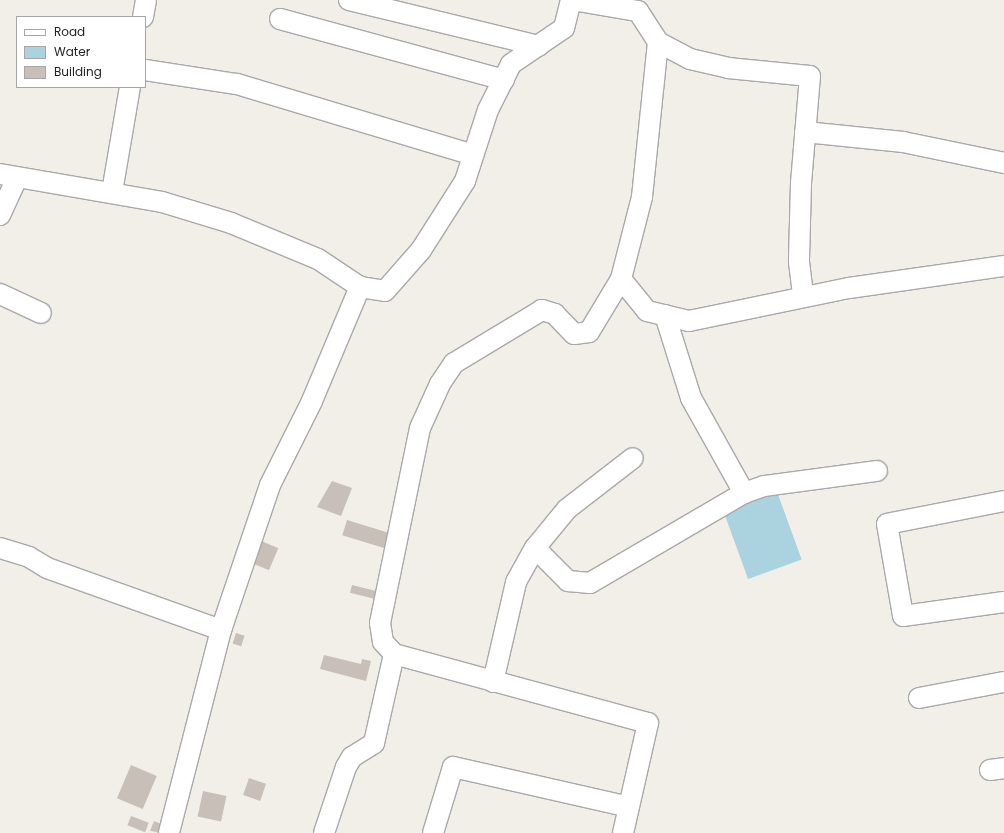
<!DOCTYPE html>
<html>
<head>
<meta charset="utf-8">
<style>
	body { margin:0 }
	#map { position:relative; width:1004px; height:833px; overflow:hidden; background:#f2efe9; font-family:Poppins,sans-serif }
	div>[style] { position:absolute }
	.water>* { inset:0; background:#aad3df; transform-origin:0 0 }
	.building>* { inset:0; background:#c7bfb8; transform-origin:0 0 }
	.roads { filter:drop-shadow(1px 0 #a9a9a9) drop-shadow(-1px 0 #a9a9a9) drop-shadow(0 1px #a9a9a9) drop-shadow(0 -1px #a9a9a9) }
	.minor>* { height:20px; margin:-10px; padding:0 10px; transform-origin:10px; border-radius:10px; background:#fff }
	span { translate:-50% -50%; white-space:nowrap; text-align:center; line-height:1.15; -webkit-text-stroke:3.5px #fff; paint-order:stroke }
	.legend { position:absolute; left:16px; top:16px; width:130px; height:72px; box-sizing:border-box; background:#fff; border:1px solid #a7a7a7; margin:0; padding:5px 7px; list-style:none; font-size:12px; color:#222 }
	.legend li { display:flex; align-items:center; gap:8px; height:20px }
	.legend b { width:20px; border:1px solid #a7a7a7 }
</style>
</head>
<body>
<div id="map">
	<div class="water">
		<i style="left:776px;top:489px;width:75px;height:57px;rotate:70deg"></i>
	</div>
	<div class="building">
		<i style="clip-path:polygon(332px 481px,352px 488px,341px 516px,317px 507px)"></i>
		<i style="left:347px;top:520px;width:45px;height:16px;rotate:17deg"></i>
		<i style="left:259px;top:540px;width:21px;height:24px;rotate:23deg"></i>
		<i style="left:352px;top:585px;width:25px;height:8px;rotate:14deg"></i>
		<i style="left:236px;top:633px;width:9px;height:11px;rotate:18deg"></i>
		<i style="clip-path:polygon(324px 655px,361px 664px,362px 659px,371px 661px,366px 681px,320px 669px)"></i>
		<i style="left:131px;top:765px;width:28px;height:36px;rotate:23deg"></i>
		<i style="left:249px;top:778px;width:18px;height:18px;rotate:19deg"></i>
		<i style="left:203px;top:791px;width:24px;height:26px;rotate:12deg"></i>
		<i style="left:131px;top:816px;width:19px;height:10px;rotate:21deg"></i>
		<i style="clip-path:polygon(154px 821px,166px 826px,164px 833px,150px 831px)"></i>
	</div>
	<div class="roads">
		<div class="minor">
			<i style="left:349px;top:0;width:195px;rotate:13.6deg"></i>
			<i style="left:572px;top:0;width:67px;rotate:9.5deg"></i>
			<i style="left:638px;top:11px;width:37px;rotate:57deg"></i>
			<i style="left:658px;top:42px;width:156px;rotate:95.9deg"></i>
			<i style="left:642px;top:197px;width:85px;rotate:104.4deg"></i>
			<i style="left:621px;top:279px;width:41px;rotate:50.9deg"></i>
			<i style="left:647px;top:311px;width:43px;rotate:13.4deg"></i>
			<i style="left:689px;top:321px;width:163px;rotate:-11.7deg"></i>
			<i style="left:849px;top:288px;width:157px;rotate:-8.1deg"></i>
			<i style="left:143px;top:17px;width:17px;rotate:-80deg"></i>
			<i style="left:280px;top:19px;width:232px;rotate:15.2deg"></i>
			<i style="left:658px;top:42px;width:36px;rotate:28deg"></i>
			<i style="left:690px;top:59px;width:39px;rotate:13deg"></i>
			<i style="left:728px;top:68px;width:82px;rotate:5.6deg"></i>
			<i style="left:810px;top:76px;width:107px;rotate:94.8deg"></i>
			<i style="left:801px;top:183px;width:79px;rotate:91.5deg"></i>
			<i style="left:799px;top:262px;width:34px;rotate:83deg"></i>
			<i style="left:145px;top:70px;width:93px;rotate:8.7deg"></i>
			<i style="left:237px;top:84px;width:246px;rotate:16.7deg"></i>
			<i style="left:805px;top:132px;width:99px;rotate:5.8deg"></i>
			<i style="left:903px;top:142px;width:103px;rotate:11.7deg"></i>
			<i style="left:0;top:174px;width:164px;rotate:9.8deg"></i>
			<i style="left:162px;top:202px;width:72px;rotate:16.9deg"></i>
			<i style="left:231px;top:223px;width:94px;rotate:22.5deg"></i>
			<i style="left:318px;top:259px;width:50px;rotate:33.7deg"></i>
			<i style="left:360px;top:287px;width:25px;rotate:9deg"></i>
			<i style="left:385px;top:291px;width:55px;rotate:-48.7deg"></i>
			<i style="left:421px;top:250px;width:82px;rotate:-57.5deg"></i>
			<i style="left:465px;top:181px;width:75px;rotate:-72.1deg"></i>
			<i style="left:488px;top:110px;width:51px;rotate:-63.4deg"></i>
			<i style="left:511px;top:64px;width:64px;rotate:-34.2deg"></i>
			<i style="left:564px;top:28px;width:29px;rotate:-76deg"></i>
			<i style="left:112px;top:192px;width:107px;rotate:-80.3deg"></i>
			<i style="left:0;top:215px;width:41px;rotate:-65.3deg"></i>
			<i style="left:621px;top:279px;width:62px;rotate:121.1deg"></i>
			<i style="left:589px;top:332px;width:15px;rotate:172deg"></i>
			<i style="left:574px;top:334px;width:28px;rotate:-134deg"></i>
			<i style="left:555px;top:314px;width:14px;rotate:-163deg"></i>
			<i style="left:542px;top:310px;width:103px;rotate:148.9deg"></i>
			<i style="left:454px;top:363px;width:25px;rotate:124deg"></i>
			<i style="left:440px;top:384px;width:48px;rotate:114.4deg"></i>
			<i style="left:420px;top:428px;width:199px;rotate:101.6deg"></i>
			<i style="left:380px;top:623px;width:19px;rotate:81deg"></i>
			<i style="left:383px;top:642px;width:16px;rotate:47deg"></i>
			<i style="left:394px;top:654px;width:263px;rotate:15.2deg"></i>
			<i style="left:648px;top:723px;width:113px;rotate:102.8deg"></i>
			<i style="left:0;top:294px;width:45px;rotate:24.9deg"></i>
			<i style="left:665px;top:315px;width:87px;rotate:72.6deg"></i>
			<i style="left:691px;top:398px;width:109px;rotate:60.8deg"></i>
			<i style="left:1004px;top:501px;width:119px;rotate:168.9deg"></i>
			<i style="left:887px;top:524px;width:93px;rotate:80.1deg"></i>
			<i style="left:903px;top:616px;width:102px;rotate:-7.9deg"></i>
			<i style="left:0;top:548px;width:30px;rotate:17deg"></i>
			<i style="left:29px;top:557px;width:21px;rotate:31deg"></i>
			<i style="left:47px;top:568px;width:185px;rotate:19.6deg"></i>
			<i style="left:221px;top:630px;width:210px;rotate:104.4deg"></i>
			<i style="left:535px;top:548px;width:47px;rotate:45deg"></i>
			<i style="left:568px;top:581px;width:22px;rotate:5deg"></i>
			<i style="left:590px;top:583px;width:178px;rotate:-30.3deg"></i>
			<i style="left:744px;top:493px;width:21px;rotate:-19deg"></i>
			<i style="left:764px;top:486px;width:114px;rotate:-7.6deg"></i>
			<i style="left:221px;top:630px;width:153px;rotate:-71.3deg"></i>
			<i style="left:270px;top:485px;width:94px;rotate:-63.4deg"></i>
			<i style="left:312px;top:401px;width:124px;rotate:-67.2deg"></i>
			<i style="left:493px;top:682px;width:103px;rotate:-77deg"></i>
			<i style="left:516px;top:582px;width:39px;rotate:-61deg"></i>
			<i style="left:535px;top:548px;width:50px;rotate:-50.6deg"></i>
			<i style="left:567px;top:509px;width:83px;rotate:-37.7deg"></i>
			<i style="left:919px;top:698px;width:86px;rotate:-10.7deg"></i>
			<i style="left:990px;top:770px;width:14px;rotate:-8deg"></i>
			<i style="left:324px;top:833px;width:70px;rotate:-71.6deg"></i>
			<i style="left:346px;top:767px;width:12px;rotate:-59deg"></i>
			<i style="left:352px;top:757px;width:26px;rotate:-32deg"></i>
			<i style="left:374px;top:743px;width:91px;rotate:-77.3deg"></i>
			<i style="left:433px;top:833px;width:69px;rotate:-73.1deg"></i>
			<i style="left:453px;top:767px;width:180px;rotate:12.8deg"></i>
		</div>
	</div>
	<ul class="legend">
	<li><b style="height:5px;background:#fff"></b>Road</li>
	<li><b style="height:11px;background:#aad3df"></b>Water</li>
	<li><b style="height:11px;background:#c7bfb8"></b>Building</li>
	</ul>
</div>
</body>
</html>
